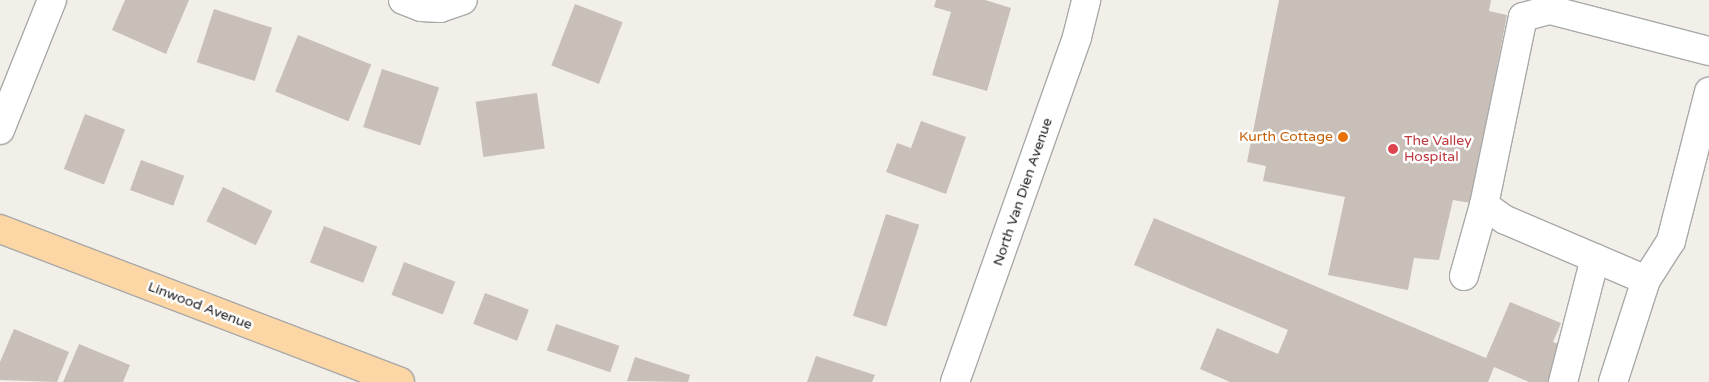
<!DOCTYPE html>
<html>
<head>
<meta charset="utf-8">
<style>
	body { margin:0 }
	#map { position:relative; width:1709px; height:382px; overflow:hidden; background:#f2efe9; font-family:"Varela Round",sans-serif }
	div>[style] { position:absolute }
	.building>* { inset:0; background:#c7bfb8; transform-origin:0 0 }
	.roads { filter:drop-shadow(1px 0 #a9a9a9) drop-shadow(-1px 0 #a9a9a9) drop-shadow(0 1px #a9a9a9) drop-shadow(0 -1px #a9a9a9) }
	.minor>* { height:28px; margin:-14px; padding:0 14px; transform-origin:14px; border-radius:14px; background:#fff }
	.major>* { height:28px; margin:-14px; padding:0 14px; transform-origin:14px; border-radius:14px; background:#fcd6a4 }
	.dots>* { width:14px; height:14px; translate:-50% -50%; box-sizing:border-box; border:2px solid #fff; border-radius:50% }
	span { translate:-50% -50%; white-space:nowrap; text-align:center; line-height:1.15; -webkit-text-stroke:5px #fff; paint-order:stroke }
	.food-label { font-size:14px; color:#c56008 }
	.right { translate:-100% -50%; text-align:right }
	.health-label { font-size:14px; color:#be3a42 }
	.left { translate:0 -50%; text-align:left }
	.street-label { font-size:14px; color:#222 }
</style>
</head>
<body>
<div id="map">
	<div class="building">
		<i style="clip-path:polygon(125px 0,189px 0,166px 54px,112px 30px)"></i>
		<i style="clip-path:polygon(936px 0,985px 0,1011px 8px,987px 91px,932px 75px,951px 12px,934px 7px)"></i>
		<i style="clip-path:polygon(1279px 0,1491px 0,1489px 11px,1507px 15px,1471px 203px,1453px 200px,1439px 260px,1414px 258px,1408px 290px,1328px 275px,1345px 197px,1263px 181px,1266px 166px,1247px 162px)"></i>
		<i style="left:575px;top:4px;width:51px;height:66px;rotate:21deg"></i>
		<i style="left:214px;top:9px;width:61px;height:56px;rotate:18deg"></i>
		<i style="left:298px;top:35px;width:79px;height:61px;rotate:22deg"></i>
		<i style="left:382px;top:69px;width:60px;height:61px;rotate:18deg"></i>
		<i style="left:537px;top:93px;width:56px;height:62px;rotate:82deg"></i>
		<i style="left:85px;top:114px;width:43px;height:59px;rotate:21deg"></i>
		<i style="clip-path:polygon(921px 121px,966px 137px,946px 194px,886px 172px,897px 143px,911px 148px)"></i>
		<i style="left:141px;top:160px;width:46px;height:32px;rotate:20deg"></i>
		<i style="left:223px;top:187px;width:55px;height:38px;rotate:26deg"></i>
		<i style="left:886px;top:214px;width:35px;height:107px;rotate:18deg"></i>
		<i style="clip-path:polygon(1154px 218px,1486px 358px,1510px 302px,1561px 323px,1553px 342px,1569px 348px,1554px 382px,1529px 382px,1494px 367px,1488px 382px,1230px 382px,1200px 369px,1217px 328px,1278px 354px,1288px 330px,1134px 265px)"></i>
		<i style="left:324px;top:226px;width:57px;height:39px;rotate:21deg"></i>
		<i style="left:404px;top:262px;width:55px;height:35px;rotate:21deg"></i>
		<i style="left:485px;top:293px;width:47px;height:33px;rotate:21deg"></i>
		<i style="left:556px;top:324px;width:67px;height:28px;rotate:19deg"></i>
		<i style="clip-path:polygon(14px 329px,69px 352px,57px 382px,0 380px,0 362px)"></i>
		<i style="clip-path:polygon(79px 344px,130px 365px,123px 382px,63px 382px)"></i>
		<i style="clip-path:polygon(816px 356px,875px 375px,872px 382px,807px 382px)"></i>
		<i style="clip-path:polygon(635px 357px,690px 375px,688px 382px,627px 381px)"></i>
	</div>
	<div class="roads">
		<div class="minor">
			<i style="left:403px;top:0;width:19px;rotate:21deg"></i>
			<i style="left:421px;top:7px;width:19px;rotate:3deg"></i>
			<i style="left:440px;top:8px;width:24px;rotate:-19deg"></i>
			<i style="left:0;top:130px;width:140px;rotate:-68.2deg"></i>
			<i style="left:1464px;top:276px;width:74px;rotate:-74.3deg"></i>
			<i style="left:1646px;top:280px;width:153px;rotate:-156.9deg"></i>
			<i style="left:1505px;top:220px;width:26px;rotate:-144deg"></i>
			<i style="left:1484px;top:205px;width:192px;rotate:-78.3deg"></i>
			<i style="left:1523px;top:17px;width:28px;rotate:-15deg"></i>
			<i style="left:1550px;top:10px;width:164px;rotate:14.5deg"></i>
			<i style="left:955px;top:382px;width:366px;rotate:-70.5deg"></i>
			<i style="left:1077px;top:37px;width:38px;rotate:-76deg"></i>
			<i style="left:1563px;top:382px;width:128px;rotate:-75.5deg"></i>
			<i style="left:1613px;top:382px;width:107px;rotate:-72.1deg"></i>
			<i style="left:1646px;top:280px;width:46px;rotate:-57.3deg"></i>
			<i style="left:1671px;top:241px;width:154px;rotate:-75.7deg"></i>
		</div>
		<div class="major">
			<i style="left:0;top:229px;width:428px;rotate:20.9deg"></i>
		</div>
	</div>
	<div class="dots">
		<i style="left:1343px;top:137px;background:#e8710a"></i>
		<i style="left:1393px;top:149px;background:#e0444e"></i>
	</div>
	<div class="food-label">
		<span class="right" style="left:1333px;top:137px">Kurth Cottage</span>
	</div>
	<div class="health-label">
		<span class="left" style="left:1404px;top:149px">The Valley<br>Hospital</span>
	</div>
	<div class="street-label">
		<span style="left:1023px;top:192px;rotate:-71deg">North Van Dien Avenue</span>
		<span style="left:200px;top:306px;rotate:21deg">Linwood Avenue</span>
	</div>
</div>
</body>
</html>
